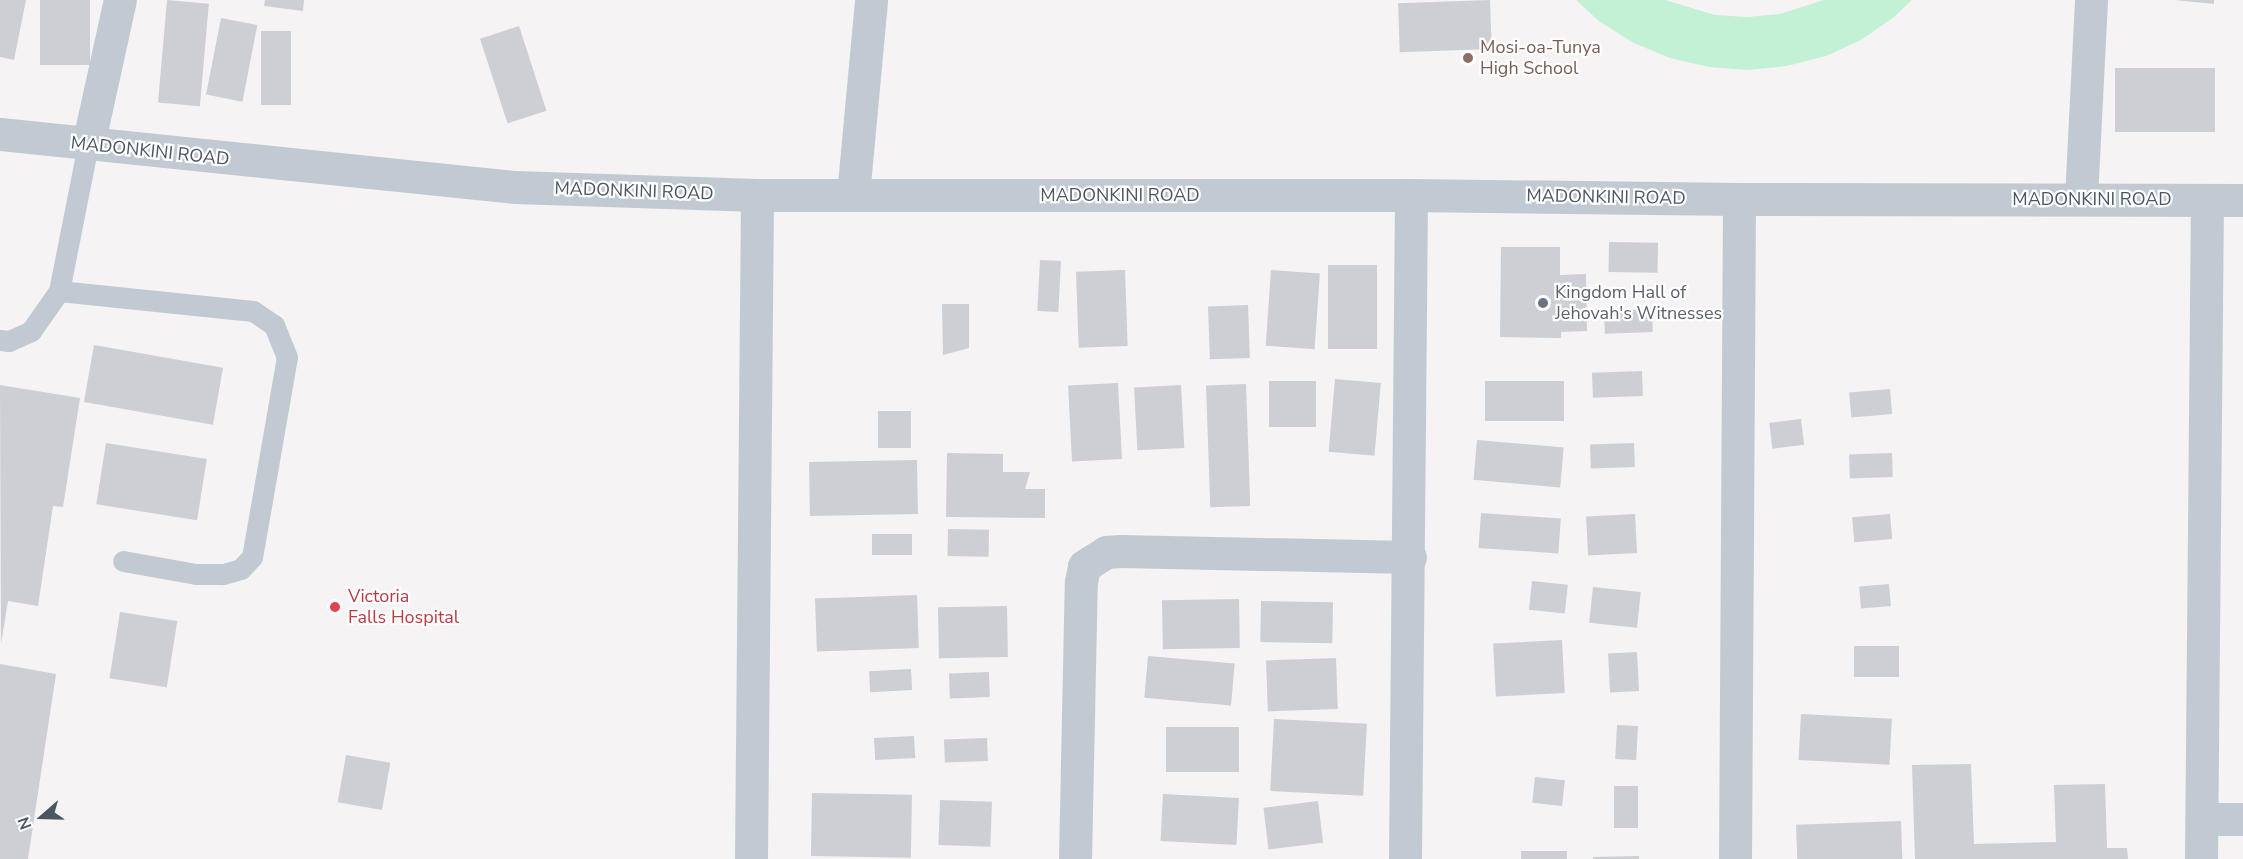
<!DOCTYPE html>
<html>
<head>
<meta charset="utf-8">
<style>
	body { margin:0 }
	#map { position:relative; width:2243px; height:859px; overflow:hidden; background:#f5f3f3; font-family:"Nunito Sans",sans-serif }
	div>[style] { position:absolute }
	.green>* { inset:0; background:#c3f1d5 }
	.building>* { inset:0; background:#cdcfd5; transform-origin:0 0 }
	.lane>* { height:21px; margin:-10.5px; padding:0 10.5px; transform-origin:10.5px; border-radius:10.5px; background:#c1cad2 }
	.street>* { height:33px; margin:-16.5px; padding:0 16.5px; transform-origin:16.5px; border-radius:16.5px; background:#c1cad2 }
	.dots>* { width:16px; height:16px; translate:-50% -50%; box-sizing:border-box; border:3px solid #fff; border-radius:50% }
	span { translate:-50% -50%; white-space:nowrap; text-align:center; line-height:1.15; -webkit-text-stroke:4.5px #fff; paint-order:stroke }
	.education-label { font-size:18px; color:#785e54 }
	.left { translate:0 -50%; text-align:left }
	.street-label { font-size:18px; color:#4a5661 }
	.worship-label { font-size:18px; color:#5b616d }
	.health-label { font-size:18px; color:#be3a42 }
	.north { position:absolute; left:12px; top:787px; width:60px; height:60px; -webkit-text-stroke:4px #fff; paint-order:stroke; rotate:250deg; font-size:16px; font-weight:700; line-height:24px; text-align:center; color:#4a5661 }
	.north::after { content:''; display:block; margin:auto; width:21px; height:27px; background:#4a5661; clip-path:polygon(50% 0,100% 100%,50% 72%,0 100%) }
</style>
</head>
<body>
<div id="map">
	<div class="green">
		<i style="clip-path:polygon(1576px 0,1665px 0,1715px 15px,1747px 17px,1780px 14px,1824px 0,1912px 0,1894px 17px,1861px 40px,1826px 56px,1787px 66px,1748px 70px,1709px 67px,1670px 58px,1634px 43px,1600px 22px)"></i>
	</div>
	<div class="building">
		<i style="clip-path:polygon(0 0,26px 0,14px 60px,0 57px)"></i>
		<i style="left:40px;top:0;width:50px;height:65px"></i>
		<i style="left:167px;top:0;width:42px;height:103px;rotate:5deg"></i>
		<i style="clip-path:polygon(265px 0,304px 0,303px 11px,264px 6px)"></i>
		<i style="left:1490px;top:0;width:49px;height:92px;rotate:88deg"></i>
		<i style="clip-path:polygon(2174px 0,2214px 0,2214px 4px)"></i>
		<i style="left:221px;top:18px;width:37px;height:78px;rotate:11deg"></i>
		<i style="left:519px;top:26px;width:89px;height:41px;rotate:72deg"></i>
		<i style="left:291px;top:31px;width:74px;height:30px;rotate:90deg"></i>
		<i style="left:2215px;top:68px;width:64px;height:100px;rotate:90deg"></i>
		<i style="left:1609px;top:242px;width:49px;height:30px;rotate:1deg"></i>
		<i style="clip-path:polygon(1501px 247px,1560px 247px,1560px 275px,1586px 274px,1587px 331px,1561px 332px,1561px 338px,1500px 337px)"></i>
		<i style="left:1040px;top:260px;width:21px;height:51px;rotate:3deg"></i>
		<i style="left:1328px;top:265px;width:49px;height:84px"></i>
		<i style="left:1125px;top:270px;width:76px;height:49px;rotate:88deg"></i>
		<i style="left:1271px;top:270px;width:49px;height:76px;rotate:4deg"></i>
		<i style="clip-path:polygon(942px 304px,969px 304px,969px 348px,943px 355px)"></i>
		<i style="left:1248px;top:305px;width:53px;height:40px;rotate:88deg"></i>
		<i style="left:1652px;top:309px;width:23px;height:48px;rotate:88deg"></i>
		<i style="left:94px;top:345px;width:131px;height:58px;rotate:10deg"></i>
		<i style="left:1642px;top:371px;width:25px;height:50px;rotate:88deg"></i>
		<i style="left:1335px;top:379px;width:46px;height:73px;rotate:5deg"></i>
		<i style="left:1269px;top:381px;width:47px;height:46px"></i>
		<i style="left:1485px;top:381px;width:79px;height:40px"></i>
		<i style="left:1118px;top:383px;width:76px;height:50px;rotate:87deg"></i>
		<i style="left:1246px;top:384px;width:122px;height:40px;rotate:88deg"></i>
		<i style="clip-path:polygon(0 385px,80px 398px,63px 507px,53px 506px,38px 606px,8px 601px,1px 644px)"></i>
		<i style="left:1181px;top:385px;width:63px;height:47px;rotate:87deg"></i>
		<i style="left:1890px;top:389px;width:25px;height:41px;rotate:85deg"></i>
		<i style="left:911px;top:411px;width:37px;height:33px;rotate:90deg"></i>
		<i style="left:1801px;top:419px;width:26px;height:32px;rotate:83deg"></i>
		<i style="left:1477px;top:440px;width:87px;height:40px;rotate:5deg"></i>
		<i style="left:106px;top:443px;width:102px;height:62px;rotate:9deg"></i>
		<i style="left:1634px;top:443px;width:24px;height:44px;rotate:88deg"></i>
		<i style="clip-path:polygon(947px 453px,1003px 454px,1003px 472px,1030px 472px,1025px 489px,1045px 489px,1045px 518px,946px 517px)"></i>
		<i style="left:1892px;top:453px;width:24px;height:43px;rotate:88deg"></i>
		<i style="left:917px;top:460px;width:54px;height:108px;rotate:89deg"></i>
		<i style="left:1481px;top:513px;width:80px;height:35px;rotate:4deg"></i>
		<i style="left:1635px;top:514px;width:39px;height:49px;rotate:87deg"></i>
		<i style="left:1890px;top:514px;width:25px;height:38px;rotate:85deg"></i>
		<i style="left:948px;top:529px;width:41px;height:27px;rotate:1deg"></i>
		<i style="left:912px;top:534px;width:21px;height:40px;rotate:90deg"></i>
		<i style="left:1532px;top:581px;width:36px;height:29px;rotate:6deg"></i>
		<i style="left:1889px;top:584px;width:22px;height:30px;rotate:85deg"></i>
		<i style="left:1593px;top:587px;width:48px;height:36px;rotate:6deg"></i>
		<i style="left:917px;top:595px;width:53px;height:102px;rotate:88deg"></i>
		<i style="left:1239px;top:599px;width:49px;height:77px;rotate:89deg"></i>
		<i style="left:1261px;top:601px;width:72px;height:41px;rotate:1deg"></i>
		<i style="left:1007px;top:606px;width:51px;height:69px;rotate:89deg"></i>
		<i style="left:120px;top:612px;width:58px;height:67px;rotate:9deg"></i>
		<i style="left:1562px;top:640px;width:53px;height:69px;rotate:87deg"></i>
		<i style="left:1854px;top:646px;width:45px;height:31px"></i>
		<i style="left:1637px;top:652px;width:39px;height:29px;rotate:87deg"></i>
		<i style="left:1148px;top:656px;width:87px;height:42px;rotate:5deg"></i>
		<i style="left:1336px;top:658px;width:51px;height:70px;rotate:88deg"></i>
		<i style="clip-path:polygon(0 664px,56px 674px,28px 859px,0 859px)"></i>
		<i style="left:911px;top:669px;width:21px;height:42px;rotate:87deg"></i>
		<i style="left:989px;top:672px;width:25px;height:40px;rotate:88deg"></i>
		<i style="left:1801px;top:714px;width:91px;height:46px;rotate:3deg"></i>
		<i style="left:1274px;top:719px;width:93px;height:72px;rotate:3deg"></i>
		<i style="left:1617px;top:725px;width:21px;height:34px;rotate:3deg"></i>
		<i style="left:1166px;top:727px;width:73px;height:45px"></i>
		<i style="left:914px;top:736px;width:22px;height:40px;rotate:87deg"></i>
		<i style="left:987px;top:738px;width:23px;height:43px;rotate:88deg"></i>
		<i style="left:346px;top:755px;width:45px;height:48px;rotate:10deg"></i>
		<i style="clip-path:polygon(1971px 764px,1974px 844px,2056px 842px,2054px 785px,2105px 784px,2107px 848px,2127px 848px,2128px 859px,1915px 859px,1912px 765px)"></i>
		<i style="left:1535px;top:777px;width:30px;height:26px;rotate:6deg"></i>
		<i style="left:1614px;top:786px;width:24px;height:42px"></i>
		<i style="left:812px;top:793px;width:100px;height:63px;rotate:1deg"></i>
		<i style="left:1163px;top:794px;width:76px;height:47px;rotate:3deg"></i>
		<i style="left:940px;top:800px;width:52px;height:45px;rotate:2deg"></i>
		<i style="left:1318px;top:801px;width:42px;height:55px;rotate:83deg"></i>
		<i style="left:1901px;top:821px;width:38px;height:105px;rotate:88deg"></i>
		<i style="left:1521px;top:851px;width:46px;height:8px"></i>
		<i style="clip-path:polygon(1639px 856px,1639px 859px,1593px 859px,1593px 857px)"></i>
	</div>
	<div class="lane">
		<i style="left:59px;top:291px;width:149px;rotate:-78.8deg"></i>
		<i style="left:0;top:340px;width:9px;rotate:6deg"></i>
		<i style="left:9px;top:341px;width:24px;rotate:-24deg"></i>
		<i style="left:31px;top:331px;width:49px;rotate:-55deg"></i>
		<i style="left:59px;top:291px;width:195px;rotate:5.9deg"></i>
		<i style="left:253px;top:311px;width:25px;rotate:34deg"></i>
		<i style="left:274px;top:325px;width:35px;rotate:68deg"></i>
		<i style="left:287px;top:357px;width:203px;rotate:99.9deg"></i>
		<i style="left:252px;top:557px;width:16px;rotate:133deg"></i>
		<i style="left:241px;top:569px;width:19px;rotate:164deg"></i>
		<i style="left:223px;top:574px;width:27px;rotate:180deg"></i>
		<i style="left:196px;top:574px;width:74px;rotate:-169.9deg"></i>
	</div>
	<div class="street">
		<i style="left:0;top:134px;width:518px;rotate:5.88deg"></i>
		<i style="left:515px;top:187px;width:242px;rotate:1.9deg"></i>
		<i style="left:757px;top:195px;width:654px"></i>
		<i style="left:1411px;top:195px;width:328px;rotate:0.7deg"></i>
		<i style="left:1739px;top:199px;width:504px;rotate:0.11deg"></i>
		<i style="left:88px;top:145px;width:148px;rotate:-77.6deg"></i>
		<i style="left:853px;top:195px;width:196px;rotate:-84.7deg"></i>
		<i style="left:2081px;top:198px;width:198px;rotate:-87.1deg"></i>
		<i style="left:2202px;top:819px;width:41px"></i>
		<i style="left:751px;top:859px;width:664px;rotate:-89.48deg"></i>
		<i style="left:1075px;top:859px;width:277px;rotate:-88.8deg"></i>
		<i style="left:1081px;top:582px;width:16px;rotate:-79deg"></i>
		<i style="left:1084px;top:566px;width:26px;rotate:-32deg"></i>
		<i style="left:1106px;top:552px;width:15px;rotate:-4deg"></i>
		<i style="left:1121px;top:551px;width:289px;rotate:1.2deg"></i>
		<i style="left:1405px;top:859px;width:664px;rotate:-89.48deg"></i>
		<i style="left:1735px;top:859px;width:660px;rotate:-89.65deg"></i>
		<i style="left:2201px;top:859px;width:659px;rotate:-89.48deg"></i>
	</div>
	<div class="dots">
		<i style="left:1468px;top:58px;background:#8d6e63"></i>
		<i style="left:1543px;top:303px;background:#6b7280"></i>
		<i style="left:335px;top:607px;background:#e0444e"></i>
	</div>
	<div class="education-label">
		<span class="left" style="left:1480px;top:58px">Mosi-oa-Tunya<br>High School</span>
	</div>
	<div class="street-label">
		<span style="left:150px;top:151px;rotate:6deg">MADONKINI ROAD</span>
		<span style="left:634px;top:191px;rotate:2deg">MADONKINI ROAD</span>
		<span style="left:1120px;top:195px">MADONKINI ROAD</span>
		<span style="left:1606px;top:197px;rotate:1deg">MADONKINI ROAD</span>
		<span style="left:2092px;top:199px">MADONKINI ROAD</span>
	</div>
	<div class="worship-label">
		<span class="left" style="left:1555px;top:303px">Kingdom Hall of<br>Jehovah's Witnesses</span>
	</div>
	<div class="health-label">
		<span class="left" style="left:348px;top:607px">Victoria<br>Falls Hospital</span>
	</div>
	<div class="north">N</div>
</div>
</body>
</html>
